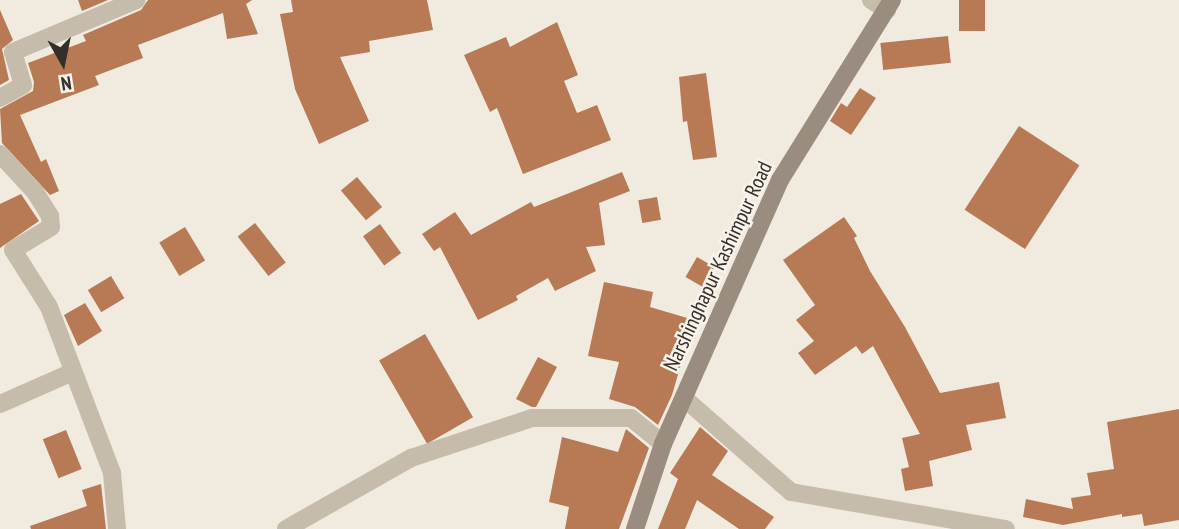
<!DOCTYPE html>
<html>
<head>
<meta charset="utf-8">
<style>
	body { margin:0 }
	#map { position:relative; width:1179px; height:529px; overflow:hidden; background:#f0eadf; font-family:"PT Sans Narrow",sans-serif }
	div>[style] { position:absolute }
	.building>* { inset:0; background:#b77a55; transform-origin:0 0 }
	.street>* { height:18px; margin:-9px; padding:0 9px; transform-origin:9px; border-radius:9px; background:#c6bcac }
	.secondary>* { height:18px; margin:-9px; padding:0 9px; transform-origin:9px; border-radius:9px; background:#9a8c7e }
	span { translate:-50% -50%; white-space:nowrap; text-align:center; line-height:1.15; -webkit-text-stroke:5px #f8f3eb; paint-order:stroke }
	.street-label { font-size:21px; color:#352f2a }
	.north { position:absolute; left:28px; top:28px; width:70px; height:70px; -webkit-text-stroke:5px #f8f3eb; paint-order:stroke; rotate:171deg; font-size:19px; font-weight:700; line-height:28px; text-align:center; color:#352f2a }
	.north::after { content:''; display:block; margin:auto; width:24px; height:32px; background:#352f2a; clip-path:polygon(50% 0,100% 100%,50% 72%,0 100%) }
</style>
</head>
<body>
<div id="map">
	<div class="building">
		<i style="clip-path:polygon(78px 0,108px 0,82px 11px)"></i>
		<i style="clip-path:polygon(148px 0,252px 0,246px 4px,258px 34px,227px 39px,223px 13px,138px 45px,143px 58px,95px 76px,99px 85px,20px 115px,41px 162px,46px 159px,59px 191px,50px 195px,2px 143px,0 109px,33px 91px,34px 82px,28px 63px,86px 41px,83px 35px,141px 10px)"></i>
		<i style="clip-path:polygon(291px 0,427px 0,433px 30px,369px 41px,370px 52px,340px 57px,369px 121px,319px 144px,295px 89px,280px 14px,293px 12px)"></i>
		<i style="left:959px;top:0;width:26px;height:31px"></i>
		<i style="clip-path:polygon(0 10px,13px 40px,2px 49px,9px 80px,0 85px)"></i>
		<i style="clip-path:polygon(557px 22px,578px 75px,564px 81px,577px 113px,597px 105px,611px 140px,523px 174px,497px 108px,490px 112px,464px 55px,506px 37px,510px 47px)"></i>
		<i style="left:948px;top:36px;width:27px;height:68px;rotate:84deg"></i>
		<i style="clip-path:polygon(706px 73px,717px 157px,693px 160px,687px 121px,683px 122px,679px 77px)"></i>
		<i style="clip-path:polygon(860px 88px,876px 98px,851px 135px,830px 121px,841px 103px,847px 107px)"></i>
		<i style="left:1019px;top:126px;width:72px;height:100px;rotate:33deg"></i>
		<i style="clip-path:polygon(622px 172px,630px 191px,599px 203px,605px 245px,586px 247px,596px 271px,555px 291px,548px 278px,516px 296px,518px 300px,478px 320px,440px 247px,434px 251px,422px 234px,455px 212px,471px 235px,531px 202px,534px 207px)"></i>
		<i style="left:357px;top:177px;width:39px;height:21px;rotate:50deg"></i>
		<i style="clip-path:polygon(21px 194px,39px 221px,0 248px,0 204px)"></i>
		<i style="left:657px;top:197px;width:23px;height:19px;rotate:80deg"></i>
		<i style="clip-path:polygon(844px 217px,857px 236px,854px 238px,870px 271px,905px 327px,940px 393px,999px 382px,1006px 418px,966px 425px,972px 450px,929px 461px,933px 486px,905px 491px,901px 469px,909px 467px,902px 438px,920px 434px,873px 346px,862px 354px,856px 346px,815px 375px,798px 353px,814px 341px,796px 320px,815px 305px,783px 260px)"></i>
		<i style="left:255px;top:223px;width:50px;height:22px;rotate:52deg"></i>
		<i style="left:380px;top:224px;width:36px;height:21px;rotate:54deg"></i>
		<i style="left:185px;top:227px;width:39px;height:30px;rotate:59deg"></i>
		<i style="left:697px;top:257px;width:20px;height:23px;rotate:30deg"></i>
		<i style="left:111px;top:276px;width:26px;height:27px;rotate:59deg"></i>
		<i style="clip-path:polygon(604px 282px,653px 292px,650px 307px,694px 320px,672px 395px,658px 425px,635px 407px,609px 399px,619px 362px,588px 356px)"></i>
		<i style="clip-path:polygon(85px 303px,102px 331px,78px 346px,64px 315px)"></i>
		<i style="left:425px;top:334px;width:96px;height:53px;rotate:60deg"></i>
		<i style="clip-path:polygon(538px 357px,557px 367px,536px 407px,532px 407px,516px 399px)"></i>
		<i style="clip-path:polygon(1179px 409px,1179px 520px,1144px 526px,1142px 514px,1122px 517px,1122px 514px,1063px 525px,1023px 517px,1026px 499px,1073px 509px,1071px 498px,1091px 495px,1087px 473px,1114px 469px,1107px 422px)"></i>
		<i style="clip-path:polygon(700px 427px,728px 451px,712px 475px,774px 517px,765px 529px,739px 529px,697px 500px,685px 529px,658px 529px,678px 479px,670px 473px)"></i>
		<i style="clip-path:polygon(626px 429px,649px 448px,619px 529px,565px 529px,569px 507px,549px 502px,562px 437px,618px 452px)"></i>
		<i style="left:66px;top:430px;width:42px;height:25px;rotate:68deg"></i>
		<i style="clip-path:polygon(101px 484px,106px 529px,31px 529px,30px 526px,87px 506px,82px 490px)"></i>
	</div>
	<div class="street">
		<i style="left:871px;top:0;width:19px;rotate:32deg"></i>
		<i style="left:0;top:98px;width:26px;rotate:-29deg"></i>
		<i style="left:23px;top:85px;width:34px;rotate:-107deg"></i>
		<i style="left:13px;top:52px;width:134px;rotate:-22.8deg"></i>
		<i style="left:0;top:154px;width:52px;rotate:47.4deg"></i>
		<i style="left:35px;top:192px;width:28px;rotate:58deg"></i>
		<i style="left:50px;top:216px;width:11px;rotate:85deg"></i>
		<i style="left:51px;top:227px;width:44px;rotate:148.8deg"></i>
		<i style="left:13px;top:250px;width:67px;rotate:57.7deg"></i>
		<i style="left:49px;top:307px;width:178px;rotate:69.2deg"></i>
		<i style="left:112px;top:473px;width:56px;rotate:84.9deg"></i>
		<i style="left:684px;top:398px;width:142px;rotate:41.3deg"></i>
		<i style="left:791px;top:492px;width:218px;rotate:9.8deg"></i>
		<i style="left:0;top:404px;width:80px;rotate:-23.7deg"></i>
		<i style="left:286px;top:529px;width:144px;rotate:-29.6deg"></i>
		<i style="left:411px;top:458px;width:127px;rotate:-18.3deg"></i>
		<i style="left:532px;top:418px;width:99px"></i>
		<i style="left:631px;top:418px;width:41px;rotate:39.1deg"></i>
	</div>
	<div class="secondary">
		<i style="left:635px;top:529px;width:89px;rotate:-71.8deg"></i>
		<i style="left:663px;top:444px;width:289px;rotate:-66.1deg"></i>
		<i style="left:780px;top:180px;width:212px;rotate:-58.1deg"></i>
	</div>
	<div class="street-label">
		<span style="left:718px;top:266px;rotate:-65deg">Narshinghapur Kashimpur Road</span>
	</div>
	<div class="north">N</div>
</div>
</body>
</html>
